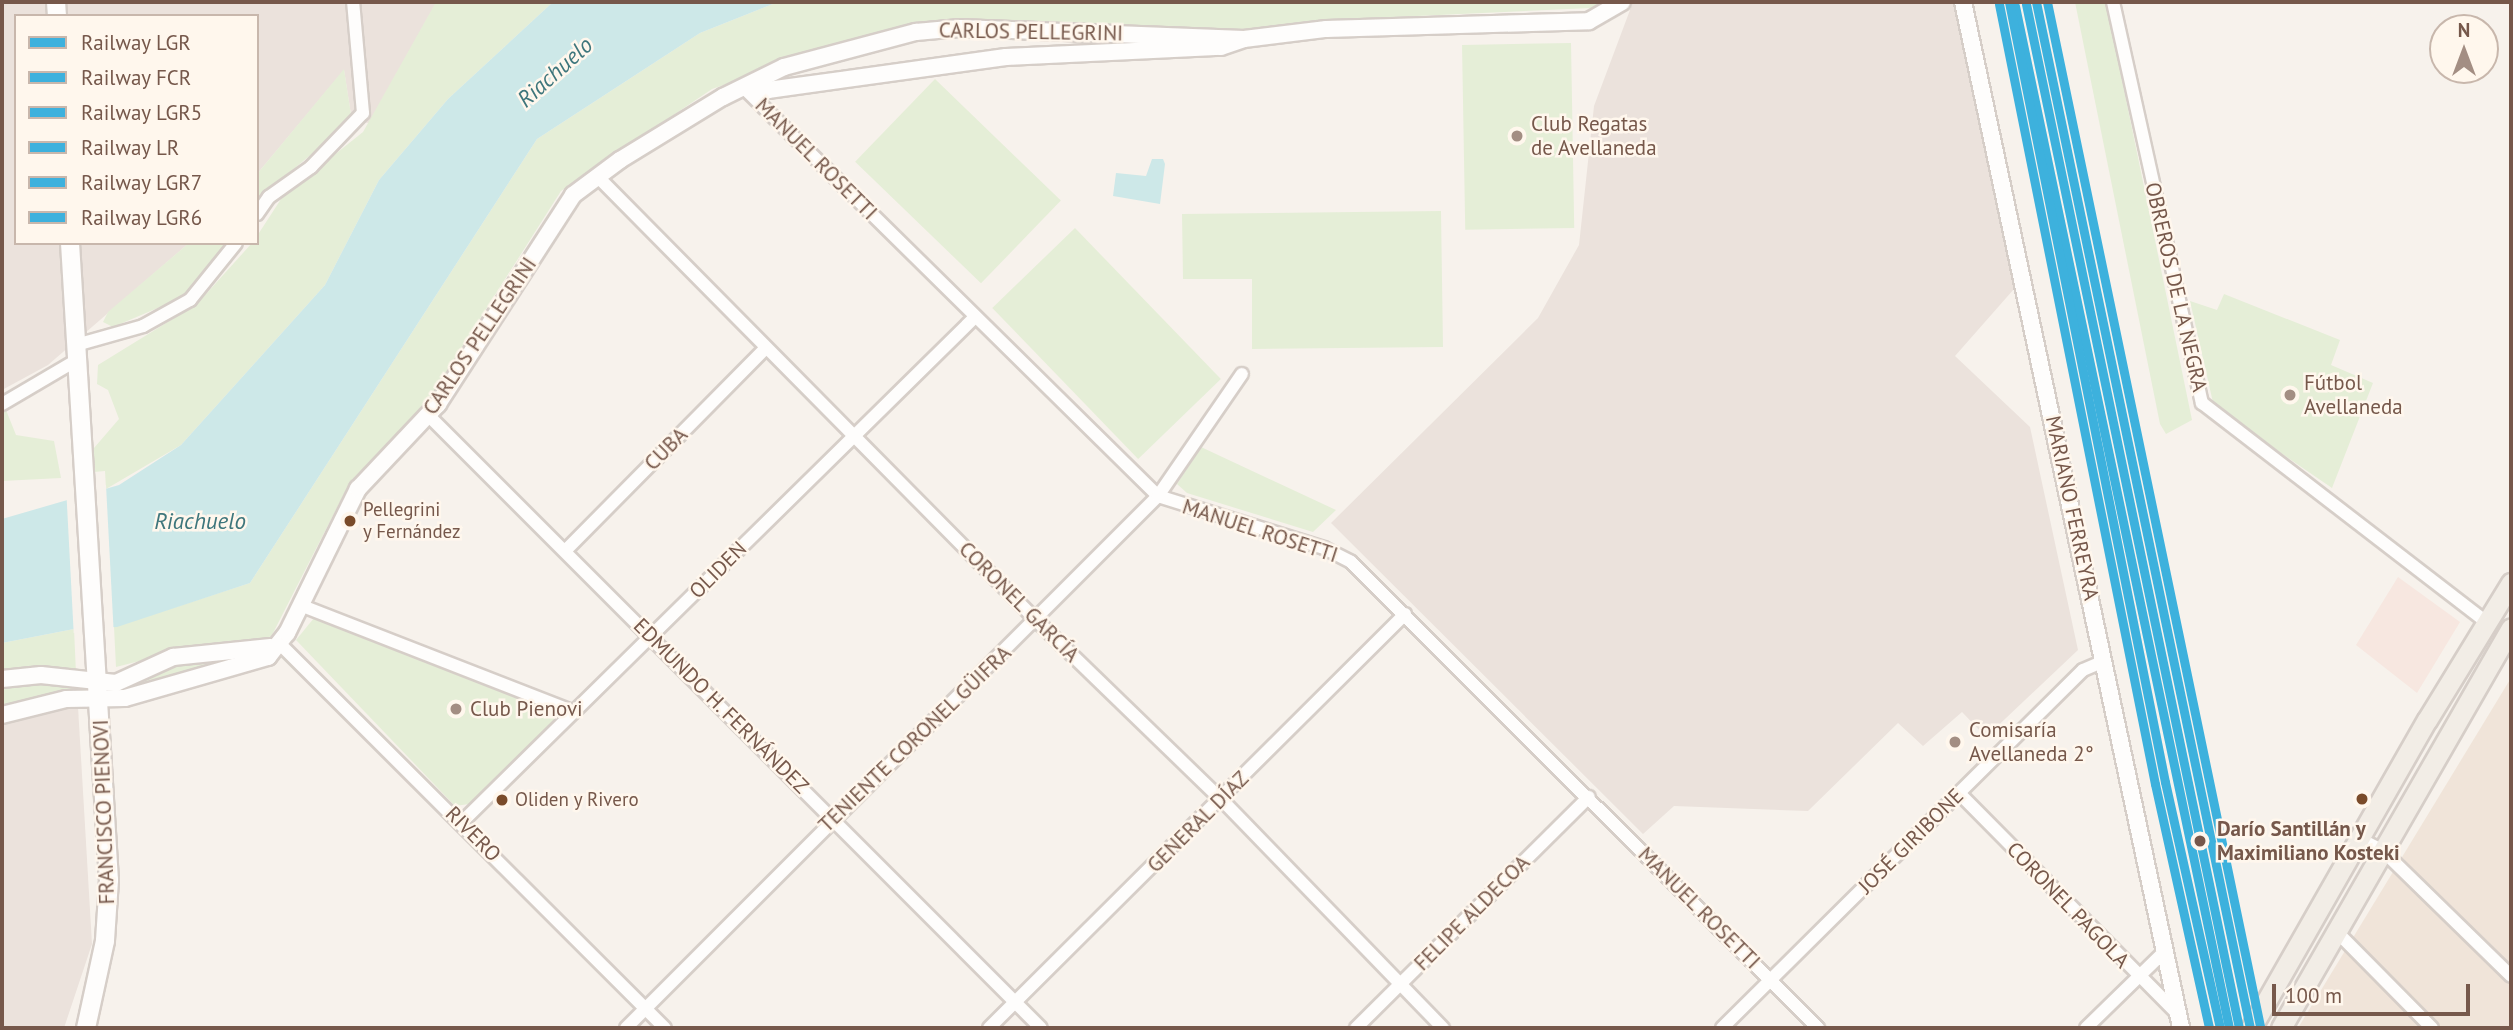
<!DOCTYPE html>
<html>
<head>
<meta charset="utf-8">
<style>
	body { margin:0 }
	#map { position:relative; width:2513px; height:1030px; overflow:hidden; background:#f7f2ec; font-family:"PT Sans",sans-serif }
	div>[style] { position:absolute }
	.residential>* { inset:0; background:#f0e4d9 }
	.commercial>* { inset:0; background:#f7e7e0 }
	.industrial>* { inset:0; background:#ebe2dc }
	.green>* { inset:0; background:#e5eed7; transform-origin:0 0 }
	.water>* { inset:0; background:#cde8e8 }
	.pier>* { inset:0; background:#f7f2ec; transform-origin:0 0 }
	.roads { filter:drop-shadow(2px 0 #d6cec8) drop-shadow(-2px 0 #d6cec8) drop-shadow(0 2px #d6cec8) drop-shadow(0 -2px #d6cec8) }
	.minor>* { height:12px; margin:-6px; padding:0 6px; transform-origin:6px; border-radius:6px; background:#fefdfc }
	.tertiary>* { height:16px; margin:-8px; padding:0 8px; transform-origin:8px; border-radius:8px; background:#fefdfc }
	.secondary>* { height:18px; margin:-9px; padding:0 9px; transform-origin:9px; border-radius:9px; background:#fefdfc }
	.primary>* { height:19px; margin:-9.5px; padding:0 9.5px; transform-origin:9.5px; border-radius:9.5px; background:#f2ede6 }
	.rail-1>* { height:9px; margin:-4.5px; padding:0 4.5px; transform-origin:4.5px; border-radius:4.5px; background:#3db1dd }
	.rail-2>* { height:9px; margin:-4.5px; padding:0 4.5px; transform-origin:4.5px; border-radius:4.5px; background:#3db1dd }
	.rail-3>* { height:9px; margin:-4.5px; padding:0 4.5px; transform-origin:4.5px; border-radius:4.5px; background:#3db1dd }
	.rail-4>* { height:9px; margin:-4.5px; padding:0 4.5px; transform-origin:4.5px; border-radius:4.5px; background:#3db1dd }
	.rail-5>* { height:9px; margin:-4.5px; padding:0 4.5px; transform-origin:4.5px; border-radius:4.5px; background:#3db1dd }
	.rail-6>* { height:9px; margin:-4.5px; padding:0 4.5px; transform-origin:4.5px; border-radius:4.5px; background:#3db1dd }
	.dots>* { width:19px; height:19px; translate:-50% -50%; box-sizing:border-box; border:4px solid #fff7ed; border-radius:50% }
	span { translate:-50% -50%; white-space:nowrap; text-align:center; line-height:1.15; -webkit-text-stroke:5px #fff7ed; paint-order:stroke }
	.bus-label { font-size:19px; color:#76584b }
	.left { translate:0 -50%; text-align:left }
	.street-label { font-size:21px; color:#76584b }
	.poi-label { font-size:21px; color:#76584b }
	.stop-label { font-size:21px; color:#76584b; font-weight:700 }
	.water-label { font-size:23px; color:#3e767c; font-style:italic }
	.frame { position:absolute; inset:0; border:4px solid #76584b; pointer-events:none }
	.legend { position:absolute; left:14px; top:14px; width:245px; height:231px; box-sizing:border-box; background:#fff7ed; border:2px solid #c8b7ac; margin:0; padding:9px 12px; list-style:none; font-size:21px; color:#76584b }
	.legend li { display:flex; align-items:center; gap:14px; height:35px }
	.legend b { width:35px; border:2px solid #c8b7ac }
	.north { position:absolute; left:2429px; top:14px; width:70px; height:70px; box-sizing:border-box; background:#fff7ed; border:2px solid #c8b7ac; border-radius:50%; rotate:0deg; font-size:19px; font-weight:700; line-height:28px; text-align:center; color:#76584b }
	.north::after { content:''; display:block; margin:auto; width:24px; height:32px; background:#a38e83; clip-path:polygon(50% 0,100% 100%,50% 72%,0 100%) }
	.scale { position:absolute; left:2272px; top:984px; width:198px; height:32px; box-sizing:border-box; border:4px solid #76584b; border-top:0; padding-left:9px; font-size:21px; line-height:24px; white-space:nowrap; color:#76584b; -webkit-text-stroke:5px #fff7ed; paint-order:stroke }
</style>
</head>
<body>
<div id="map">
	<div class="residential">
		<i style="clip-path:polygon(2511px 678px,2511px 1028px,2298px 1028px)"></i>
	</div>
	<div class="commercial">
		<i style="clip-path:polygon(2398px 577px,2460px 622px,2417px 693px,2356px 645px)"></i>
	</div>
	<div class="industrial">
		<i style="clip-path:polygon(2px 2px,445px 2px,436px 3px,369px 123px,352px 121px,344px 70px,257px 174px,257px 16px,16px 16px,16px 243px,189px 243px,48px 365px,2px 390px)"></i>
		<i style="clip-path:polygon(1633px 2px,1955px 2px,2014px 289px,1955px 356px,2030px 427px,2078px 650px,1986px 737px,1962px 712px,1923px 746px,1898px 723px,1808px 811px,1674px 806px,1643px 834px,1331px 523px,1538px 318px,1579px 245px,1594px 106px)"></i>
		<i style="clip-path:polygon(76px 673px,92px 944px,64px 1028px,2px 1028px,2px 677px)"></i>
	</div>
	<div class="green">
		<i style="clip-path:polygon(436px 2px,553px 2px,448px 99px,379px 180px,325px 285px,181px 445px,106px 489px,105px 471px,94px 472px,94px 448px,119px 419px,108px 390px,97px 384px,98px 365px,197px 304px,252px 243px,257px 243px,257px 236px,283px 196px,363px 132px)"></i>
		<i style="clip-path:polygon(778px 2px,1605px 2px,1591px 8px,1352px 19px,1245px 33px,960px 26px,762px 72px,712px 89px,561px 191px,422px 410px,346px 490px,272px 635px,263px 642px,179px 651px,116px 667px,114px 627px,250px 583px,537px 139px,700px 33px)"></i>
		<i style="clip-path:polygon(2075px 2px,2106px 2px,2192px 420px,2166px 434px,2160px 424px)"></i>
		<i style="left:1571px;top:43px;width:185px;height:109px;rotate:89deg"></i>
		<i style="clip-path:polygon(344px 69px,352px 121px,257px 199px,257px 174px)"></i>
		<i style="left:935px;top:79px;width:175px;height:115px;rotate:44deg"></i>
		<i style="clip-path:polygon(1441px 211px,1443px 347px,1252px 349px,1252px 279px,1183px 279px,1182px 214px)"></i>
		<i style="left:1075px;top:228px;width:210px;height:115px;rotate:46deg"></i>
		<i style="clip-path:polygon(189px 243px,226px 243px,186px 296px,113px 327px,103px 322px,108px 312px)"></i>
		<i style="clip-path:polygon(2224px 294px,2340px 340px,2331px 365px,2373px 383px,2332px 488px,2214px 407px,2190px 301px,2217px 310px)"></i>
		<i style="clip-path:polygon(6px 410px,16px 435px,54px 441px,61px 478px,2px 481px,2px 412px)"></i>
		<i style="clip-path:polygon(1201px 447px,1336px 510px,1313px 532px,1187px 493px,1177px 484px)"></i>
		<i style="clip-path:polygon(314px 618px,545px 705px,554px 713px,554px 721px,469px 804px,455px 806px,296px 640px)"></i>
		<i style="clip-path:polygon(74px 629px,76px 673px,44px 667px,2px 674px,2px 643px)"></i>
		<i style="clip-path:polygon(257px 652px,183px 681px,2px 715px,2px 679px,86px 683px)"></i>
	</div>
	<div class="water">
		<i style="clip-path:polygon(553px 2px,778px 2px,700px 33px,537px 139px,250px 583px,117px 627px,74px 629px,2px 643px,2px 519px,119px 485px,181px 445px,325px 285px,379px 180px,448px 99px)"></i>
		<i style="clip-path:polygon(1152px 159px,1163px 159px,1165px 164px,1160px 204px,1113px 196px,1116px 173px,1146px 176px)"></i>
	</div>
	<div class="pier">
		<i style="left:106px;top:485px;width:146px;height:40px;rotate:87deg"></i>
	</div>
	<div class="roads">
		<div class="minor">
			<i style="left:2113px;top:2px;width:411px;rotate:77.5deg"></i>
			<i style="left:2202px;top:403px;width:359px;rotate:37.6deg"></i>
			<i style="left:744px;top:88px;width:581px;rotate:44.58deg"></i>
			<i style="left:1158px;top:496px;width:174px;rotate:17.4deg"></i>
			<i style="left:1324px;top:548px;width:30px;rotate:27deg"></i>
			<i style="left:1351px;top:562px;width:660px;rotate:44.94deg"></i>
			<i style="left:597px;top:176px;width:626px;rotate:45.32deg"></i>
			<i style="left:1037px;top:621px;width:256px;rotate:44.1deg"></i>
			<i style="left:1221px;top:799px;width:319px;rotate:45.9deg"></i>
			<i style="left:257px;top:214px;width:21px;rotate:-55deg"></i>
			<i style="left:269px;top:197px;width:52px;rotate:-35.5deg"></i>
			<i style="left:311px;top:167px;width:75px;rotate:-46.1deg"></i>
			<i style="left:363px;top:113px;width:111px;rotate:-95.1deg"></i>
			<i style="left:76px;top:345px;width:70px;rotate:-15.8deg"></i>
			<i style="left:143px;top:326px;width:54px;rotate:-29deg"></i>
			<i style="left:190px;top:300px;width:73px;rotate:-51.1deg"></i>
			<i style="left:2px;top:404px;width:87px;rotate:-30.4deg"></i>
			<i style="left:429px;top:416px;width:865px;rotate:45deg"></i>
			<i style="left:566px;top:550px;width:283px;rotate:-45.3deg"></i>
			<i style="left:300px;top:605px;width:294px;rotate:21.3deg"></i>
			<i style="left:279px;top:643px;width:545px;rotate:44.93deg"></i>
			<i style="left:1959px;top:793px;width:311px;rotate:45.3deg"></i>
			<i style="left:462px;top:822px;width:717px;rotate:-44.55deg"></i>
			<i style="left:2360px;top:839px;width:25px;rotate:27deg"></i>
			<i style="left:2382px;top:850px;width:180px;rotate:44.3deg"></i>
			<i style="left:2337px;top:932px;width:135px;rotate:45.3deg"></i>
			<i style="left:626px;top:1028px;width:752px;rotate:-45deg"></i>
			<i style="left:1158px;top:496px;width:148px;rotate:-55.5deg"></i>
			<i style="left:989px;top:1028px;width:587px;rotate:-44.86deg"></i>
			<i style="left:1356px;top:1028px;width:328px;rotate:-44.8deg"></i>
			<i style="left:1722px;top:1028px;width:508px;rotate:-44.76deg"></i>
			<i style="left:2083px;top:670px;width:23px;rotate:-23deg"></i>
			<i style="left:2086px;top:1028px;width:110px;rotate:-44.3deg"></i>
		</div>
		<div class="tertiary">
			<i style="left:1963px;top:2px;width:1049px;rotate:78deg"></i>
			<i style="left:744px;top:88px;width:24px;rotate:5deg"></i>
			<i style="left:768px;top:90px;width:240px;rotate:-7.9deg"></i>
			<i style="left:1006px;top:57px;width:215px;rotate:-2.7deg"></i>
			<i style="left:1221px;top:47px;width:24px;rotate:-19deg"></i>
			<i style="left:1244px;top:39px;width:83px;rotate:-7deg"></i>
			<i style="left:1326px;top:29px;width:263px;rotate:-1.7deg"></i>
			<i style="left:1589px;top:21px;width:38px;rotate:-30deg"></i>
			<i style="left:2px;top:679px;width:39px;rotate:-6deg"></i>
			<i style="left:41px;top:675px;width:75px;rotate:6.1deg"></i>
			<i style="left:116px;top:683px;width:63px;rotate:-24.5deg"></i>
			<i style="left:173px;top:657px;width:98px;rotate:-5.9deg"></i>
			<i style="left:2px;top:715px;width:66px;rotate:-14deg"></i>
			<i style="left:66px;top:699px;width:59px;rotate:-1deg"></i>
			<i style="left:125px;top:698px;width:149px;rotate:-16deg"></i>
			<i style="left:268px;top:657px;width:31px;rotate:-52deg"></i>
			<i style="left:287px;top:633px;width:161px;rotate:-63.8deg"></i>
			<i style="left:358px;top:489px;width:117px;rotate:-46.7deg"></i>
			<i style="left:438px;top:404px;width:249px;rotate:-57.1deg"></i>
			<i style="left:573px;top:195px;width:59px;rotate:-36.7deg"></i>
			<i style="left:620px;top:160px;width:121px;rotate:-31.5deg"></i>
			<i style="left:723px;top:97px;width:68px;rotate:-26.2deg"></i>
			<i style="left:784px;top:67px;width:137px;rotate:-14.9deg"></i>
			<i style="left:916px;top:32px;width:44px;rotate:-5.2deg"></i>
			<i style="left:960px;top:28px;width:284px;rotate:2.2deg"></i>
		</div>
		<div class="secondary">
			<i style="left:56px;top:2px;width:14px;rotate:86deg"></i>
			<i style="left:70px;top:243px;width:638px;rotate:86.5deg"></i>
			<i style="left:109px;top:880px;width:61px;rotate:93.8deg"></i>
			<i style="left:105px;top:941px;width:89px;rotate:102.3deg"></i>
		</div>
		<div class="primary">
			<i style="left:2251px;top:1028px;width:355px;rotate:-60.3deg"></i>
			<i style="left:2427px;top:720px;width:161px;rotate:-58.5deg"></i>
			<i style="left:2281px;top:1028px;width:461px;rotate:-60.1deg"></i>
		</div>
	</div>
	<div class="rail-1">
		<i style="left:2036px;top:2px;width:1048px;rotate:78.22deg"></i>
	</div>
	<div class="rail-2">
		<i style="left:2026px;top:4px;width:1046px;rotate:78.25deg"></i>
	</div>
	<div class="rail-3">
		<i style="left:2047px;top:2px;width:1046px;rotate:78.25deg"></i>
	</div>
	<div class="rail-4">
		<i style="left:2015px;top:6px;width:1044px;rotate:78.17deg"></i>
	</div>
	<div class="rail-5">
		<i style="left:2009px;top:2px;width:795px;rotate:78.69deg"></i>
		<i style="left:2165px;top:782px;width:252px;rotate:77.4deg"></i>
	</div>
	<div class="rail-6">
		<i style="left:1999px;top:4px;width:795px;rotate:78.69deg"></i>
		<i style="left:2155px;top:784px;width:250px;rotate:77.5deg"></i>
	</div>
	<div class="dots">
		<i style="left:1517px;top:136px;background:#a38e83"></i>
		<i style="left:2290px;top:395px;background:#a38e83"></i>
		<i style="left:350px;top:521px;background:#7a4b2a"></i>
		<i style="left:456px;top:709px;background:#a38e83"></i>
		<i style="left:1955px;top:742px;background:#a38e83"></i>
		<i style="left:2362px;top:799px;background:#7a4b2a"></i>
		<i style="left:502px;top:800px;background:#7a4b2a"></i>
		<i style="left:2200px;top:841px;background:#76584b"></i>
	</div>
	<div class="bus-label">
		<span class="left" style="left:363px;top:521px">Pellegrini<br>y Fernández</span>
		<span class="left" style="left:515px;top:800px">Oliden y Rivero</span>
	</div>
	<div class="street-label">
		<span style="left:1031px;top:32px;rotate:1deg">CARLOS PELLEGRINI</span>
		<span style="left:816px;top:159px;rotate:45deg">MANUEL ROSETTI</span>
		<span style="left:2176px;top:287px;rotate:77deg">OBREROS DE LA NEGRA</span>
		<span style="left:480px;top:336px;rotate:-56deg">CARLOS PELLEGRINI</span>
		<span style="left:666px;top:449px;rotate:-45deg">CUBA</span>
		<span style="left:2072px;top:508px;rotate:78deg">MARIANO FERREYRA</span>
		<span style="left:1260px;top:531px;rotate:18deg">MANUEL ROSETTI</span>
		<span style="left:718px;top:570px;rotate:-45deg">OLIDEN</span>
		<span style="left:1019px;top:602px;rotate:45deg">CORONEL GARCÍA</span>
		<span style="left:721px;top:706px;rotate:45deg">EDMUNDO H. FERNÁNDEZ</span>
		<span style="left:915px;top:739px;rotate:-44deg">TENIENTE CORONEL GÜIFRA</span>
		<span style="left:104px;top:812px;rotate:-92deg">FRANCISCO PIENOVI</span>
		<span style="left:1198px;top:822px;rotate:-45deg">GENERAL DÍAZ</span>
		<span style="left:473px;top:834px;rotate:45deg">RIVERO</span>
		<span style="left:1911px;top:841px;rotate:-45deg">JOSÉ GIRIBONE</span>
		<span style="left:2068px;top:905px;rotate:46deg">CORONEL PAGOLA</span>
		<span style="left:1699px;top:908px;rotate:45deg">MANUEL ROSETTI</span>
		<span style="left:1472px;top:913px;rotate:-45deg">FELIPE ALDECOA</span>
	</div>
	<div class="poi-label">
		<span class="left" style="left:1531px;top:136px">Club Regatas<br>de Avellaneda</span>
		<span class="left" style="left:2304px;top:395px">Fútbol<br>Avellaneda</span>
		<span class="left" style="left:470px;top:709px">Club Pienovi</span>
		<span class="left" style="left:1969px;top:742px">Comisaría<br>Avellaneda 2°</span>
	</div>
	<div class="stop-label">
		<span class="left" style="left:2217px;top:841px">Darío Santillán y<br>Maximiliano Kosteki</span>
	</div>
	<div class="water-label">
		<span style="left:555px;top:72px;rotate:-42deg">Riachuelo</span>
		<span style="left:200px;top:521px">Riachuelo</span>
	</div>
	<div class="frame"></div>
	<ul class="legend">
	<li><b style="height:9px;background:#3db1dd"></b>Railway LGR</li>
	<li><b style="height:9px;background:#3db1dd"></b>Railway FCR</li>
	<li><b style="height:9px;background:#3db1dd"></b>Railway LGR5</li>
	<li><b style="height:9px;background:#3db1dd"></b>Railway LR</li>
	<li><b style="height:9px;background:#3db1dd"></b>Railway LGR7</li>
	<li><b style="height:9px;background:#3db1dd"></b>Railway LGR6</li>
	</ul>
	<div class="north">N</div>
	<div class="scale">100 m</div>
</div>
</body>
</html>
